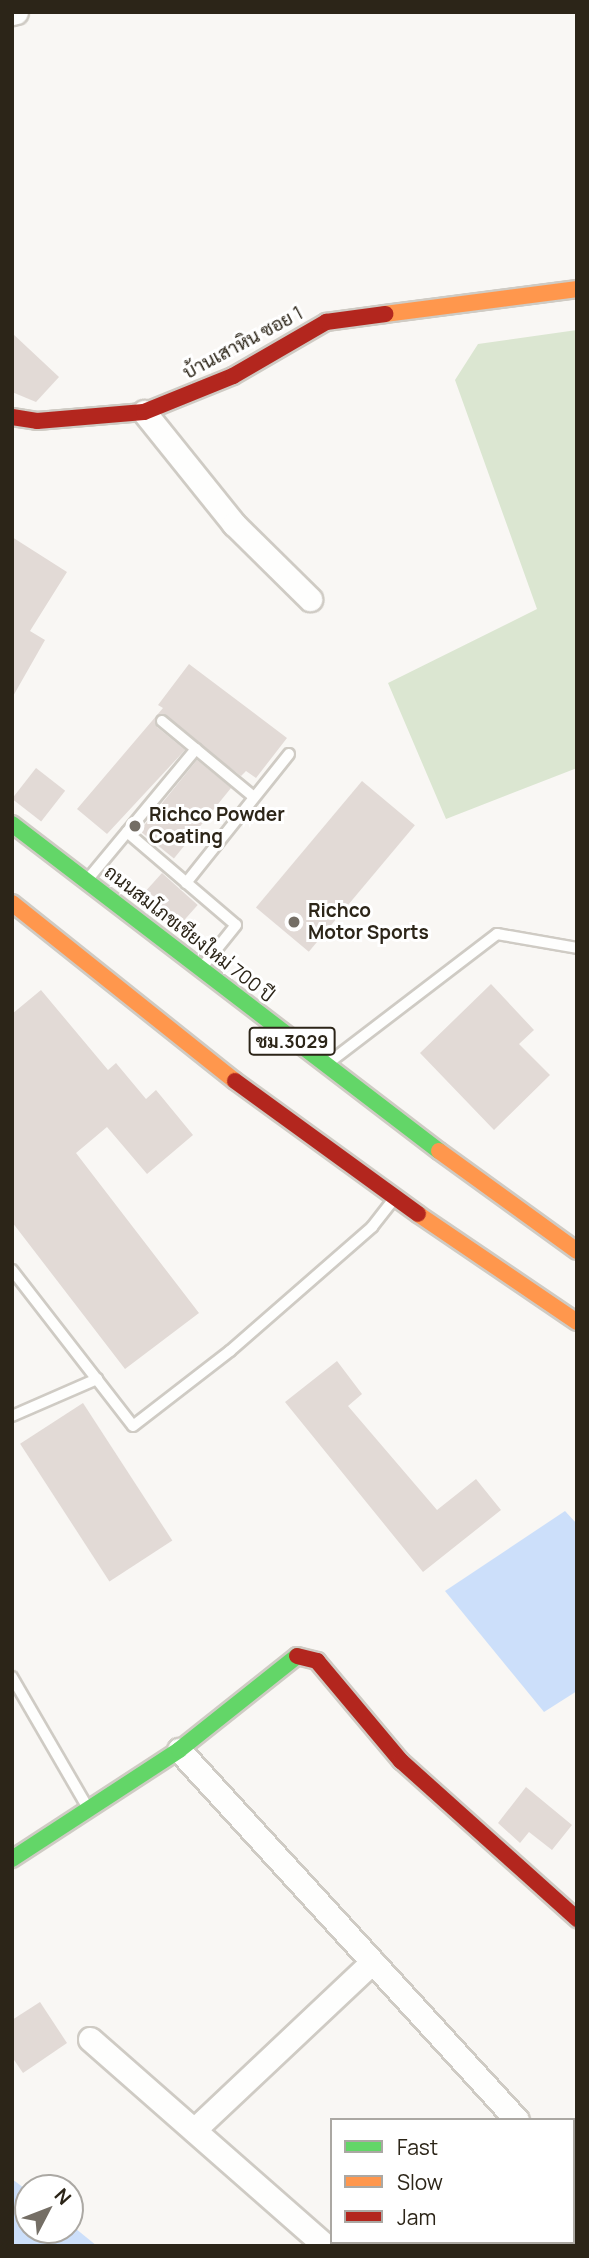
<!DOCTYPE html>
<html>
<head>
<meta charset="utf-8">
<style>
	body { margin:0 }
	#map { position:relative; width:589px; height:2258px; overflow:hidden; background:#f9f7f4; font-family:Manrope,Sarabun,sans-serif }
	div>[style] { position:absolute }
	.green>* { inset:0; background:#dbe6d1 }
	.water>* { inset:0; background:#ccdffa }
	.building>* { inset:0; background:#e2dad6; transform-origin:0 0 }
	.roads { filter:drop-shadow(2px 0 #cfcbc4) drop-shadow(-2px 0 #cfcbc4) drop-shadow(0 2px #cfcbc4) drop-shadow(0 -2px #cfcbc4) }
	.lane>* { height:10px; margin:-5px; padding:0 5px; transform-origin:5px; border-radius:5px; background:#fefefd }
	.street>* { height:23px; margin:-11.5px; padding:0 11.5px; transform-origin:11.5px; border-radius:11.5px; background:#fefefd }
	.fast>* { height:16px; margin:-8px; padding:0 8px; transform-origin:8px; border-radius:8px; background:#63d668 }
	.slow>* { height:16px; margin:-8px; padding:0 8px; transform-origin:8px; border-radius:8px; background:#ff974d }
	.jam>* { height:16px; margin:-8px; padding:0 8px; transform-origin:8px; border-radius:8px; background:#b3261e }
	.dots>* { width:19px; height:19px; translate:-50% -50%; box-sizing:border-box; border:4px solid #fff; border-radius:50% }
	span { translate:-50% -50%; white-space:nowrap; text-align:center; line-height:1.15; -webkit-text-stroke:6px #fff; paint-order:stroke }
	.shield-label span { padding:2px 5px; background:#fff; border:2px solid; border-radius:5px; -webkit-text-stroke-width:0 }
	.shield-label { font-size:18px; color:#2c2518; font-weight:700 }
	.street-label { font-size:19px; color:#2c2518 }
	.poi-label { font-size:19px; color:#2c2518; font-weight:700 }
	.left { translate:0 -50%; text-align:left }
	.frame { position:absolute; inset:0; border:14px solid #2c2518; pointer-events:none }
	.legend { position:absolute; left:330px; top:2118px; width:245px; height:126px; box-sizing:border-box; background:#fff; border:2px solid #aba8a3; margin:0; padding:9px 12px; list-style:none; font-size:21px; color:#2c2518 }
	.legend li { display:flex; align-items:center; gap:14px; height:35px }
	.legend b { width:35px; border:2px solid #aba8a3 }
	.north { position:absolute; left:14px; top:2174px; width:70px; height:70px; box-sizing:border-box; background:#fff; border:2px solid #aba8a3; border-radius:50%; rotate:48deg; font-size:19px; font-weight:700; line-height:28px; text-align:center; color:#2c2518 }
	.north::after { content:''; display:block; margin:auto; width:24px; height:32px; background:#746e65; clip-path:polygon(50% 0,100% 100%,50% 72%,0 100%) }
</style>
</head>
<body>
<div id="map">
	<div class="green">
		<i style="clip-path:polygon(577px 330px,577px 768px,446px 819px,388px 683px,537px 609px,455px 380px,478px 344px)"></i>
	</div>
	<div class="water">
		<i style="clip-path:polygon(565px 1511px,577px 1524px,577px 1691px,544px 1712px,445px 1591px)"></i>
		<i style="clip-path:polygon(12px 2179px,28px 2191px,28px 2230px,70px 2230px,70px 2224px,97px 2246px,12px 2246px)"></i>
	</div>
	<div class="building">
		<i style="clip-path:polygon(12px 333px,59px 377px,36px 402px,12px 392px)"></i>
		<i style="clip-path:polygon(12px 537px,67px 572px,30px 631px,45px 640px,12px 698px)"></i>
		<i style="clip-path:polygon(189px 664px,287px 738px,256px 778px,246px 771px,241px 776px,159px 714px,157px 727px,185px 750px,107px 834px,77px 809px,163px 708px,158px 705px)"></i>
		<i style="left:197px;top:760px;width:44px;height:91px;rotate:39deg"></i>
		<i style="left:36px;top:768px;width:37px;height:39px;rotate:38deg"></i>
		<i style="left:362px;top:781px;width:69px;height:165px;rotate:40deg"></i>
		<i style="left:162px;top:873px;width:48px;height:30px;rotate:42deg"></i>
		<i style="clip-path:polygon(491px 984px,534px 1030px,519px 1044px,550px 1075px,494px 1130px,420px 1053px)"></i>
		<i style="clip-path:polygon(41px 990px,108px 1070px,116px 1063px,146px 1099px,156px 1090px,193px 1135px,147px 1174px,107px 1127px,76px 1153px,199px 1313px,125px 1369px,12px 1222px,12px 1014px)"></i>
		<i style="clip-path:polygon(337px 1361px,362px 1394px,348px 1406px,437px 1510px,476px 1479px,501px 1510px,423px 1572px,285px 1402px)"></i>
		<i style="left:83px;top:1403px;width:164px;height:75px;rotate:57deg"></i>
		<i style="clip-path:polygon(526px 1787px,572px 1825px,552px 1850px,529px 1832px,520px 1843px,498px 1823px)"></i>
		<i style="clip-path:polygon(40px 2002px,67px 2043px,23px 2073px,12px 2057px,12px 2020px)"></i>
	</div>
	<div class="roads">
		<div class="lane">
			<i style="left:162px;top:721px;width:119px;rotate:39.6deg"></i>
			<i style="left:127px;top:832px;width:143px;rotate:40.5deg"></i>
			<i style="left:236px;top:925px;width:53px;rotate:128.8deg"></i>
			<i style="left:88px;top:879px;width:169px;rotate:-50.3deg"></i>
			<i style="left:186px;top:883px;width:165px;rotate:-51.4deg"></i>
			<i style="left:327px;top:1064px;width:214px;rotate:-37.4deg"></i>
			<i style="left:497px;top:934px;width:81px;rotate:9.9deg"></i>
			<i style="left:12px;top:1270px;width:197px;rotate:52.2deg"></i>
			<i style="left:133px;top:1426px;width:123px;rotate:-37.7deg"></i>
			<i style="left:230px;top:1351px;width:189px;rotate:-41.1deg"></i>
			<i style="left:372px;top:1227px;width:31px;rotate:-52deg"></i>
			<i style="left:12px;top:1416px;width:93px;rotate:-23.5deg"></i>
			<i style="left:12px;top:1677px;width:151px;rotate:59.9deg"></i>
		</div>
		<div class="street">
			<i style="left:12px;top:13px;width:4px;rotate:-14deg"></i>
			<i style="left:144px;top:412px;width:144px;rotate:51.2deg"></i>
			<i style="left:234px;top:524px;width:107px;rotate:44.6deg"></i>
			<i style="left:179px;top:1750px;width:501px;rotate:47.59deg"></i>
			<i style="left:90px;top:2039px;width:314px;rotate:41.3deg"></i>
			<i style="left:194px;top:2130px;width:245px;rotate:-43.3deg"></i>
			<i style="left:573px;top:2181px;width:6px;rotate:45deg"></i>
		</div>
		<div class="fast">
			<i style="left:12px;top:824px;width:538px;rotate:37.45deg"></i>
			<i style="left:12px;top:1859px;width:199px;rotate:-33.1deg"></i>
			<i style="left:179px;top:1750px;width:151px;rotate:-38.5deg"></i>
		</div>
		<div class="slow">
			<i style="left:385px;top:314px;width:194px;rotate:-7.4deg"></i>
			<i style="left:12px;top:903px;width:285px;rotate:38.6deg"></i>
			<i style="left:439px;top:1151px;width:170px;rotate:35.9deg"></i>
			<i style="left:418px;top:1214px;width:192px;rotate:34.2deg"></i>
		</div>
		<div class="jam">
			<i style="left:12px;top:417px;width:25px;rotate:9deg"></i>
			<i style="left:37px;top:421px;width:107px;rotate:-4.8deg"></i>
			<i style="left:144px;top:412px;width:96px;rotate:-22deg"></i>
			<i style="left:233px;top:376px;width:108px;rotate:-30.1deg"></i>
			<i style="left:326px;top:322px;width:60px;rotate:-7.7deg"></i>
			<i style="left:235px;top:1081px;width:226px;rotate:36deg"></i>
			<i style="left:297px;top:1656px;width:21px;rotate:14deg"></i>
			<i style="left:317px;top:1661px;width:131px;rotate:50deg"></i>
			<i style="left:401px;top:1761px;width:237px;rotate:41.9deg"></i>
		</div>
	</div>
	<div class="dots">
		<i style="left:135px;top:826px;background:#746e65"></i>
		<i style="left:294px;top:922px;background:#746e65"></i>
	</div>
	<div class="shield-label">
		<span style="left:292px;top:1041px">ชม.3029</span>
	</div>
	<div class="street-label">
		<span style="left:243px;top:343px;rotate:-28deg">บ้านเสาหิน ซอย 1</span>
		<span style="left:189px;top:934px;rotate:38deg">ถนนสมโภชเชียงใหม่ 700 ปี</span>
	</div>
	<div class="poi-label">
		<span class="left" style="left:149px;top:826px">Richco Powder<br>Coating</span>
		<span class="left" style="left:308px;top:922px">Richco<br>Motor Sports</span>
	</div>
	<div class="frame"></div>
	<ul class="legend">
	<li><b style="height:9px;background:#63d668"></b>Fast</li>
	<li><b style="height:9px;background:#ff974d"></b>Slow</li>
	<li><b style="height:9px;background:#b3261e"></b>Jam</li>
	</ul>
	<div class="north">N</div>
</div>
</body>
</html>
